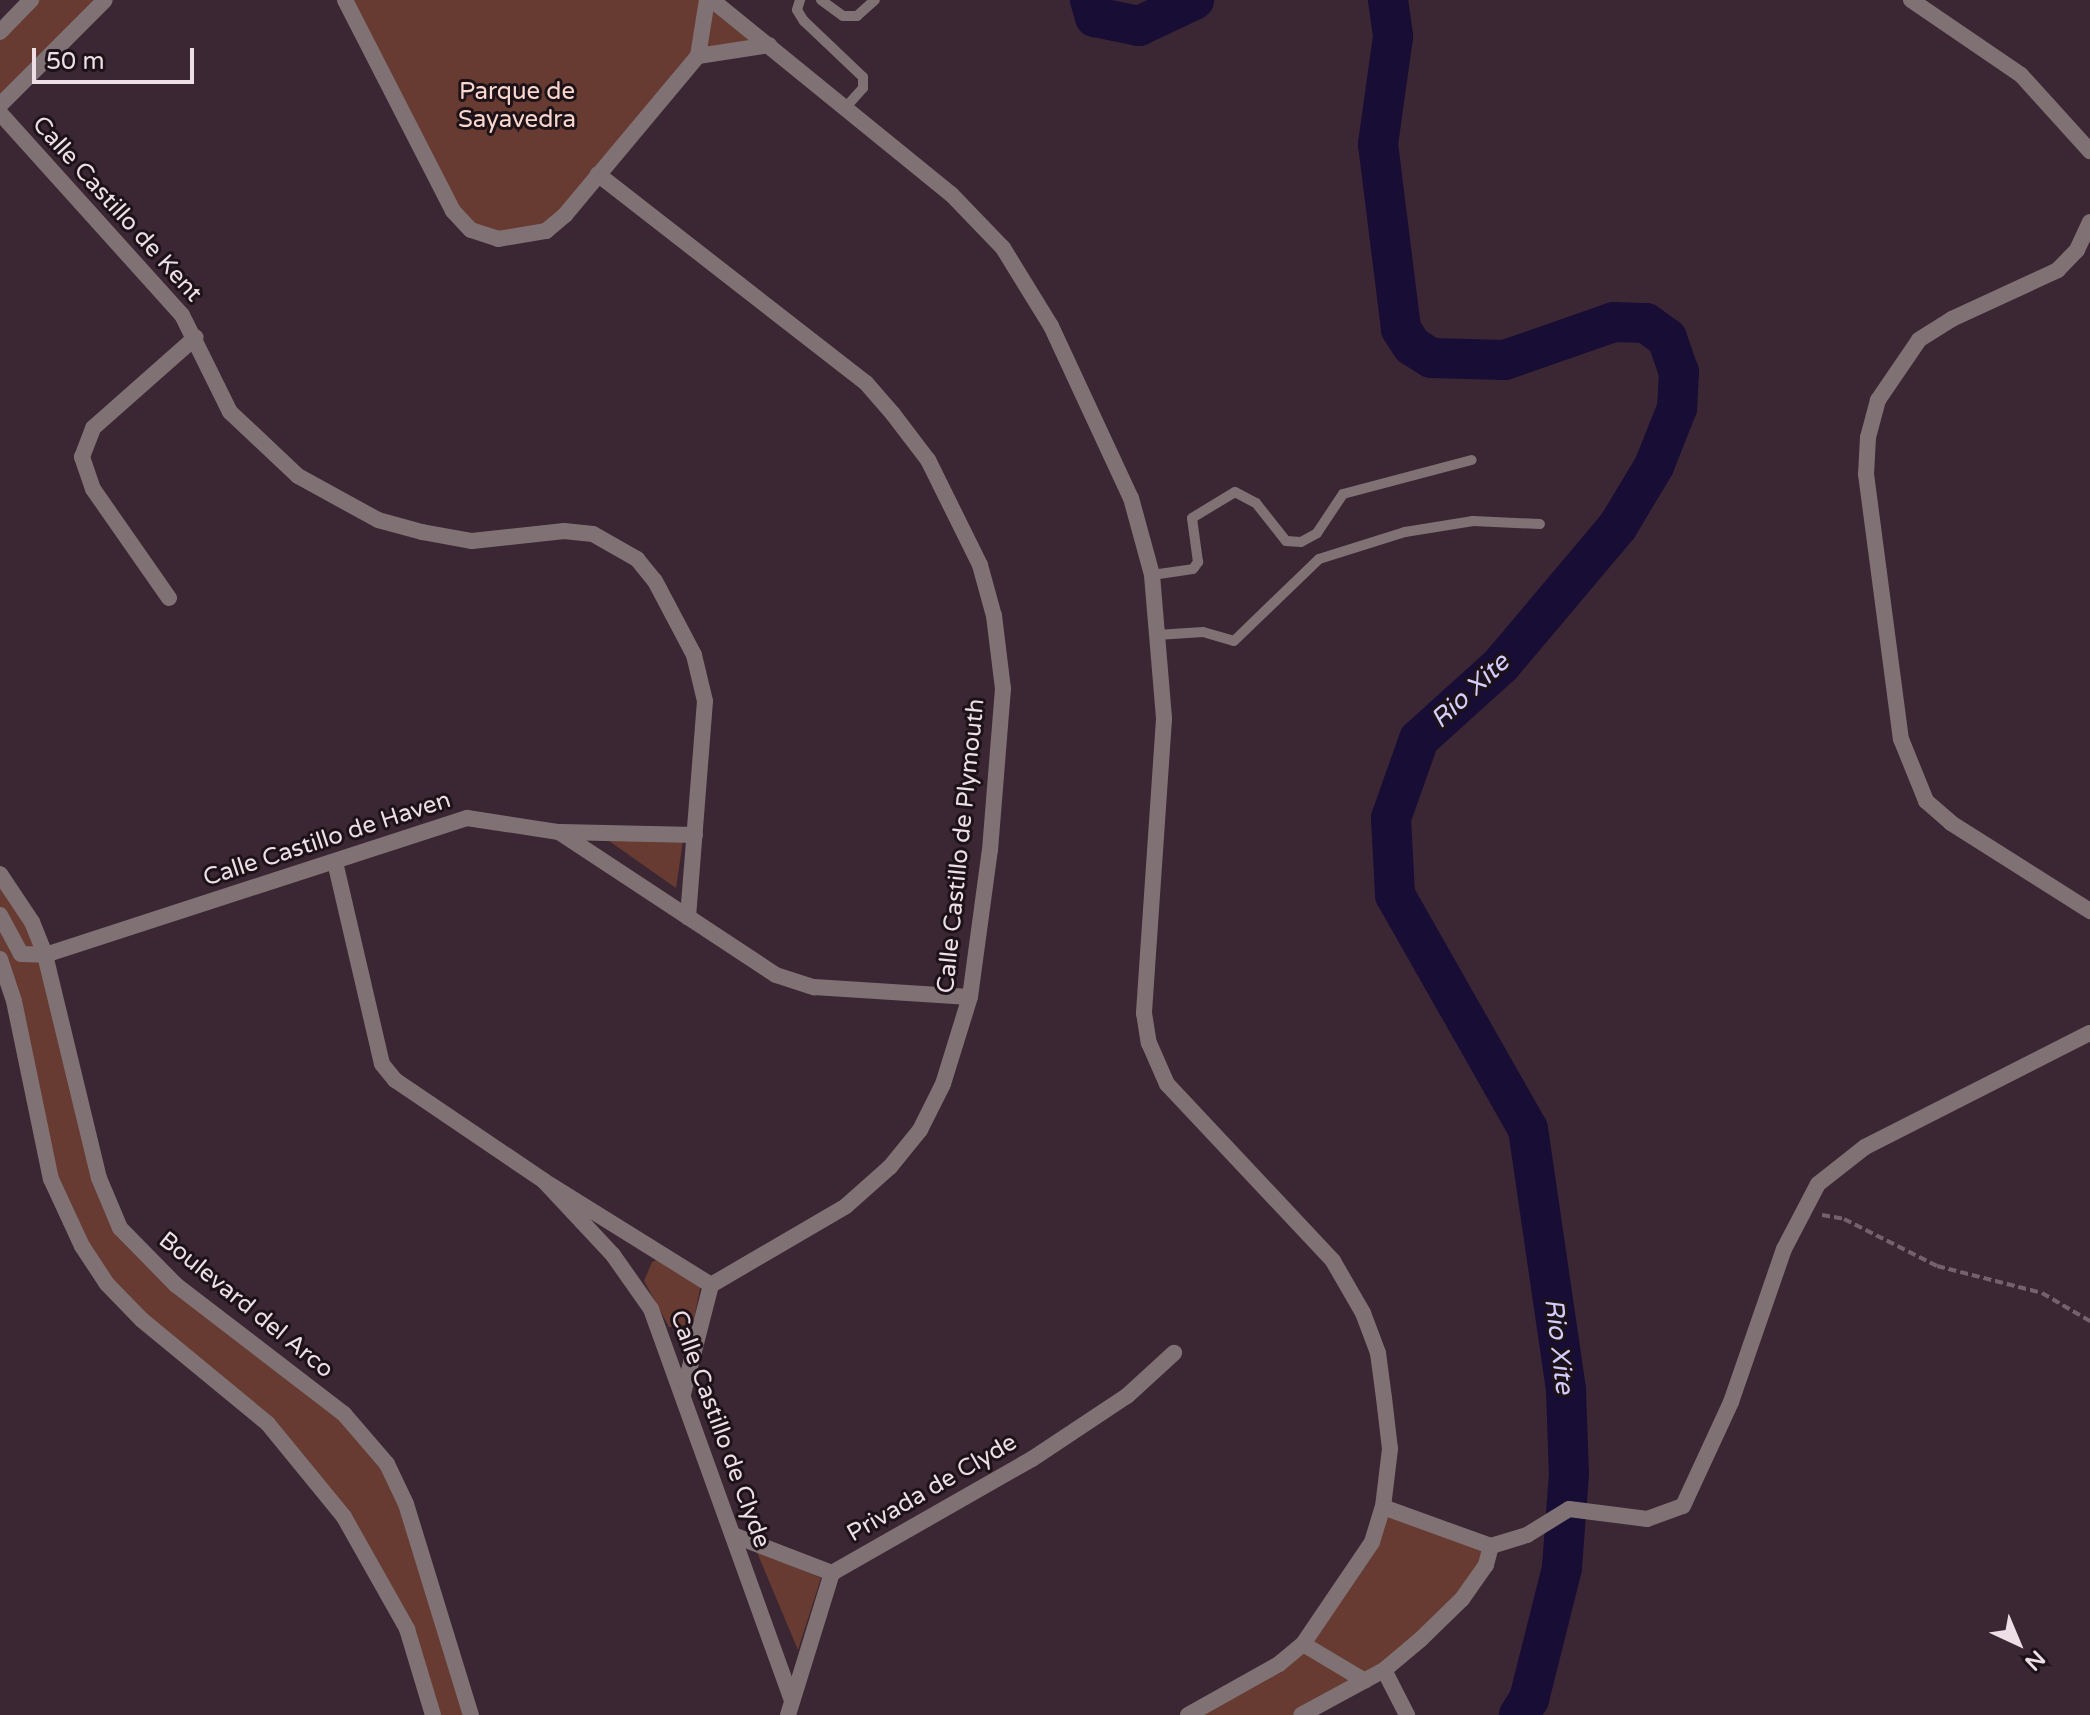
<!DOCTYPE html>
<html>
<head>
<meta charset="utf-8">
<style>
	body { margin:0 }
	#map { position:relative; width:2090px; height:1715px; overflow:hidden; background:#3b2633; font-family:"Varela Round",sans-serif }
	div>[style] { position:absolute }
	.green>* { inset:0; background:#673b31 }
	.river>* { height:40px; margin:-20px; padding:0 20px; transform-origin:20px; border-radius:20px; background:#170d35 }
	.path>* { height:4px; margin-top:-2px; transform-origin:0; background:repeating-linear-gradient(90deg,#74616c 0 8px,transparent 0 12px) }
	.service>* { height:10px; margin:-5px; padding:0 5px; transform-origin:5px; border-radius:5px; background:#807274 }
	.minor>* { height:16px; margin:-8px; padding:0 8px; transform-origin:8px; border-radius:8px; background:#807274 }
	.tertiary>* { height:16px; margin:-8px; padding:0 8px; transform-origin:8px; border-radius:8px; background:#807274 }
	span { translate:-50% -50%; white-space:nowrap; text-align:center; line-height:1.15; -webkit-text-stroke:6px #1c1218; paint-order:stroke }
	.park-label { font-size:24px; color:#fad6cd }
	.street-label { font-size:24px; color:#eedfe7 }
	.water-label { font-size:26px; color:#d3cdfb; font-style:italic }
	.north { position:absolute; left:1978px; top:1603px; width:80px; height:80px; -webkit-text-stroke:6px #1c1218; paint-order:stroke; rotate:136deg; font-size:22px; font-weight:700; line-height:32px; text-align:center; color:#eedfe7 }
	.north::after { content:''; display:block; margin:auto; width:28px; height:36px; background:#eedfe7; clip-path:polygon(50% 0,100% 100%,50% 72%,0 100%) }
	.scale { position:absolute; left:32px; top:48px; width:162px; height:36px; box-sizing:border-box; border:4px solid #eedfe7; border-top:0; padding-left:10px; font-size:24px; line-height:28px; white-space:nowrap; color:#eedfe7; -webkit-text-stroke:6px #1c1218; paint-order:stroke }
</style>
</head>
<body>
<div id="map">
	<div class="green">
		<i style="clip-path:polygon(31px 0,105px 0,0 105px,0 32px)"></i>
		<i style="clip-path:polygon(345px 0,712px 0,769px 45px,698px 56px,565px 215px,520px 238px,471px 230px)"></i>
		<i style="clip-path:polygon(609px 841px,683px 841px,676px 888px)"></i>
		<i style="clip-path:polygon(0 874px,32px 922px,120px 1228px,344px 1414px,387px 1464px,474px 1715px,433px 1715px,407px 1629px,310px 1472px,107px 1284px,51px 1179px,0 959px)"></i>
		<i style="clip-path:polygon(660px 1258px,701px 1284px,693px 1324px,669px 1327px,644px 1281px,652px 1262px)"></i>
		<i style="clip-path:polygon(1383px 1507px,1491px 1553px,1421px 1639px,1301px 1715px,1188px 1715px,1236px 1689px,1316px 1628px)"></i>
		<i style="clip-path:polygon(756px 1550px,821px 1578px,798px 1650px)"></i>
	</div>
	<div class="river">
		<i style="left:1090px;top:0;width:18px;rotate:74deg"></i>
		<i style="left:1095px;top:17px;width:45px;rotate:11.6deg"></i>
		<i style="left:1139px;top:26px;width:61px;rotate:-25.3deg"></i>
		<i style="left:1388px;top:0;width:37px;rotate:82deg"></i>
		<i style="left:1393px;top:37px;width:108px;rotate:98deg"></i>
		<i style="left:1378px;top:144px;width:186px;rotate:82.9deg"></i>
		<i style="left:1401px;top:329px;width:20px;rotate:57deg"></i>
		<i style="left:1412px;top:346px;width:22px;rotate:32deg"></i>
		<i style="left:1431px;top:358px;width:74px;rotate:1.5deg"></i>
		<i style="left:1505px;top:360px;width:115px;rotate:-19.2deg"></i>
		<i style="left:1614px;top:322px;width:32px;rotate:2deg"></i>
		<i style="left:1646px;top:323px;width:26px;rotate:36deg"></i>
		<i style="left:1667px;top:338px;width:36px;rotate:71deg"></i>
		<i style="left:1679px;top:372px;width:36px;rotate:93deg"></i>
		<i style="left:1677px;top:408px;width:62px;rotate:111.6deg"></i>
		<i style="left:1654px;top:466px;width:70px;rotate:121deg"></i>
		<i style="left:1618px;top:526px;width:182px;rotate:130.1deg"></i>
		<i style="left:1501px;top:665px;width:110px;rotate:137.9deg"></i>
		<i style="left:1419px;top:739px;width:84px;rotate:109.5deg"></i>
		<i style="left:1391px;top:818px;width:77px;rotate:87deg"></i>
		<i style="left:1395px;top:895px;width:269px;rotate:60.4deg"></i>
		<i style="left:1528px;top:1129px;width:264px;rotate:81.7deg"></i>
		<i style="left:1566px;top:1390px;width:84px;rotate:88deg"></i>
		<i style="left:1569px;top:1474px;width:94px;rotate:94.3deg"></i>
		<i style="left:1562px;top:1568px;width:135px;rotate:104.1deg"></i>
		<i style="left:1529px;top:1699px;width:19px;rotate:122deg"></i>
	</div>
	<div class="path">
		<i style="left:1822px;top:1215px;width:22px;rotate:10deg"></i>
		<i style="left:1844px;top:1219px;width:104px;rotate:26.8deg"></i>
		<i style="left:1937px;top:1266px;width:108px;rotate:14.4deg"></i>
		<i style="left:2042px;top:1293px;width:56px;rotate:30.3deg"></i>
	</div>
	<div class="service">
		<i style="left:800px;top:0;width:10px;rotate:107deg"></i>
		<i style="left:797px;top:10px;width:13px;rotate:58deg"></i>
		<i style="left:804px;top:21px;width:81px;rotate:43.5deg"></i>
		<i style="left:863px;top:77px;width:11px;rotate:90deg"></i>
		<i style="left:863px;top:88px;width:27px;rotate:132deg"></i>
		<i style="left:821px;top:0;width:27px;rotate:36deg"></i>
		<i style="left:843px;top:16px;width:14px"></i>
		<i style="left:857px;top:16px;width:24px;rotate:-42deg"></i>
		<i style="left:1152px;top:575px;width:41px;rotate:-8.3deg"></i>
		<i style="left:1193px;top:569px;width:9px;rotate:-54deg"></i>
		<i style="left:1198px;top:562px;width:44px;rotate:-97.8deg"></i>
		<i style="left:1192px;top:518px;width:50px;rotate:-31.2deg"></i>
		<i style="left:1235px;top:492px;width:24px;rotate:28deg"></i>
		<i style="left:1256px;top:503px;width:48px;rotate:51.7deg"></i>
		<i style="left:1286px;top:541px;width:15px;rotate:4deg"></i>
		<i style="left:1301px;top:542px;width:18px;rotate:-29deg"></i>
		<i style="left:1317px;top:533px;width:47px;rotate:-56.3deg"></i>
		<i style="left:1343px;top:494px;width:133px;rotate:-14.8deg"></i>
		<i style="left:1157px;top:635px;width:46px;rotate:-3.7deg"></i>
		<i style="left:1203px;top:632px;width:32px;rotate:16deg"></i>
		<i style="left:1234px;top:641px;width:118px;rotate:-44deg"></i>
		<i style="left:1319px;top:559px;width:90px;rotate:-17.4deg"></i>
		<i style="left:1405px;top:532px;width:69px;rotate:-9.2deg"></i>
		<i style="left:1473px;top:521px;width:67px;rotate:2.6deg"></i>
	</div>
	<div class="minor">
		<i style="left:345px;top:0;width:237px;rotate:62.9deg"></i>
		<i style="left:453px;top:211px;width:26px;rotate:47deg"></i>
		<i style="left:471px;top:230px;width:28px;rotate:18deg"></i>
		<i style="left:498px;top:239px;width:49px;rotate:-9.5deg"></i>
		<i style="left:546px;top:231px;width:25px;rotate:-40deg"></i>
		<i style="left:565px;top:215px;width:207px;rotate:-50.1deg"></i>
		<i style="left:698px;top:56px;width:72px;rotate:-8.8deg"></i>
		<i style="left:712px;top:0;width:308px;rotate:39.1deg"></i>
		<i style="left:951px;top:194px;width:75px;rotate:46.1deg"></i>
		<i style="left:1003px;top:248px;width:92px;rotate:58.4deg"></i>
		<i style="left:1051px;top:326px;width:190px;rotate:65.1deg"></i>
		<i style="left:1131px;top:498px;width:80px;rotate:74.7deg"></i>
		<i style="left:1152px;top:575px;width:144px;rotate:85.2deg"></i>
		<i style="left:1164px;top:719px;width:295px;rotate:93.9deg"></i>
		<i style="left:1144px;top:1013px;width:30px;rotate:81deg"></i>
		<i style="left:1149px;top:1043px;width:45px;rotate:66.3deg"></i>
		<i style="left:1167px;top:1084px;width:243px;rotate:46.8deg"></i>
		<i style="left:1333px;top:1261px;width:60px;rotate:60deg"></i>
		<i style="left:1363px;top:1313px;width:43px;rotate:69.4deg"></i>
		<i style="left:1378px;top:1353px;width:45px;rotate:82.4deg"></i>
		<i style="left:1384px;top:1398px;width:51px;rotate:83.3deg"></i>
		<i style="left:1390px;top:1449px;width:58px;rotate:96.9deg"></i>
		<i style="left:1911px;top:0;width:133px;rotate:34.3deg"></i>
		<i style="left:2021px;top:75px;width:103px;rotate:47.8deg"></i>
		<i style="left:698px;top:56px;width:57px;rotate:-80.9deg"></i>
		<i style="left:0;top:113px;width:272px;rotate:48deg"></i>
		<i style="left:182px;top:315px;width:108px;rotate:63.7deg"></i>
		<i style="left:230px;top:412px;width:93px;rotate:43.3deg"></i>
		<i style="left:298px;top:476px;width:91px;rotate:28.8deg"></i>
		<i style="left:378px;top:520px;width:46px;rotate:15.3deg"></i>
		<i style="left:422px;top:532px;width:51px;rotate:10.2deg"></i>
		<i style="left:472px;top:541px;width:93px;rotate:-6.2deg"></i>
		<i style="left:564px;top:531px;width:29px;rotate:6deg"></i>
		<i style="left:593px;top:534px;width:51px;rotate:29.6deg"></i>
		<i style="left:637px;top:559px;width:28px;rotate:51deg"></i>
		<i style="left:655px;top:581px;width:84px;rotate:62.2deg"></i>
		<i style="left:694px;top:655px;width:47px;rotate:76.6deg"></i>
		<i style="left:705px;top:701px;width:217px;rotate:94.5deg"></i>
		<i style="left:2090px;top:222px;width:31px;rotate:115deg"></i>
		<i style="left:2077px;top:250px;width:28px;rotate:134deg"></i>
		<i style="left:2058px;top:270px;width:117px;rotate:155.2deg"></i>
		<i style="left:1952px;top:319px;width:39px;rotate:148deg"></i>
		<i style="left:1919px;top:340px;width:73px;rotate:124.3deg"></i>
		<i style="left:1878px;top:400px;width:38px;rotate:105deg"></i>
		<i style="left:1868px;top:437px;width:37px;rotate:93deg"></i>
		<i style="left:1866px;top:474px;width:267px;rotate:82.5deg"></i>
		<i style="left:1901px;top:739px;width:67px;rotate:68deg"></i>
		<i style="left:1926px;top:801px;width:33px;rotate:41deg"></i>
		<i style="left:1951px;top:823px;width:165px;rotate:32.3deg"></i>
		<i style="left:169px;top:598px;width:133px;rotate:-124.9deg"></i>
		<i style="left:93px;top:489px;width:34px;rotate:-109deg"></i>
		<i style="left:82px;top:457px;width:31px;rotate:-69deg"></i>
		<i style="left:93px;top:428px;width:137px;rotate:-41.5deg"></i>
		<i style="left:561px;top:832px;width:134px;rotate:1.3deg"></i>
		<i style="left:335px;top:862px;width:207px;rotate:76.9deg"></i>
		<i style="left:382px;top:1064px;width:21px;rotate:51deg"></i>
		<i style="left:395px;top:1080px;width:180px;rotate:34.1deg"></i>
		<i style="left:544px;top:1181px;width:101px;rotate:47deg"></i>
		<i style="left:613px;top:1255px;width:66px;rotate:54.9deg"></i>
		<i style="left:651px;top:1309px;width:416px;rotate:70.2deg"></i>
		<i style="left:45px;top:955px;width:444px;rotate:-18deg"></i>
		<i style="left:467px;top:818px;width:93px;rotate:8.7deg"></i>
		<i style="left:559px;top:832px;width:260px;rotate:33.4deg"></i>
		<i style="left:776px;top:975px;width:40px;rotate:18deg"></i>
		<i style="left:814px;top:987px;width:156px;rotate:3.7deg"></i>
		<i style="left:544px;top:1181px;width:197px;rotate:31.9deg"></i>
		<i style="left:711px;top:1285px;width:156px;rotate:-30.3deg"></i>
		<i style="left:846px;top:1206px;width:59px;rotate:-41.6deg"></i>
		<i style="left:890px;top:1167px;width:48px;rotate:-51deg"></i>
		<i style="left:920px;top:1130px;width:51px;rotate:-63.4deg"></i>
		<i style="left:943px;top:1084px;width:91px;rotate:-72.8deg"></i>
		<i style="left:970px;top:997px;width:148px;rotate:-82.3deg"></i>
		<i style="left:990px;top:850px;width:162px;rotate:-85.4deg"></i>
		<i style="left:1003px;top:689px;width:74px;rotate:-97deg"></i>
		<i style="left:994px;top:616px;width:53px;rotate:-105.4deg"></i>
		<i style="left:980px;top:565px;width:117px;rotate:-116.3deg"></i>
		<i style="left:928px;top:460px;width:58px;rotate:-127.3deg"></i>
		<i style="left:893px;top:414px;width:41px;rotate:-131.1deg"></i>
		<i style="left:866px;top:383px;width:340px;rotate:-142.1deg"></i>
		<i style="left:683px;top:1394px;width:113px;rotate:-75.6deg"></i>
		<i style="left:733px;top:1535px;width:106px;rotate:21deg"></i>
		<i style="left:1491px;top:1546px;width:38px;rotate:-17deg"></i>
		<i style="left:1527px;top:1535px;width:49px;rotate:-31.8deg"></i>
		<i style="left:1569px;top:1509px;width:79px;rotate:7.3deg"></i>
		<i style="left:1647px;top:1519px;width:38px;rotate:-20deg"></i>
		<i style="left:1683px;top:1506px;width:115px;rotate:-65.2deg"></i>
		<i style="left:1731px;top:1402px;width:162px;rotate:-70.9deg"></i>
		<i style="left:1784px;top:1249px;width:73px;rotate:-62.4deg"></i>
		<i style="left:1818px;top:1184px;width:60px;rotate:-38.2deg"></i>
		<i style="left:1865px;top:1147px;width:252px;rotate:-26.9deg"></i>
		<i style="left:1384px;top:1670px;width:51px;rotate:62.9deg"></i>
		<i style="left:788px;top:1715px;width:149px;rotate:-72.8deg"></i>
		<i style="left:832px;top:1573px;width:230px;rotate:-29.7deg"></i>
		<i style="left:1032px;top:1459px;width:114px;rotate:-33.6deg"></i>
		<i style="left:1127px;top:1396px;width:64px;rotate:-42.5deg"></i>
	</div>
	<div class="tertiary">
		<i style="left:0;top:32px;width:45px;rotate:-45.9deg"></i>
		<i style="left:0;top:105px;width:148px;rotate:-45deg"></i>
		<i style="left:0;top:874px;width:58px;rotate:56.3deg"></i>
		<i style="left:32px;top:922px;width:35px;rotate:68deg"></i>
		<i style="left:45px;top:955px;width:229px;rotate:76.4deg"></i>
		<i style="left:99px;top:1178px;width:54px;rotate:67.2deg"></i>
		<i style="left:120px;top:1228px;width:80px;rotate:45.5deg"></i>
		<i style="left:176px;top:1285px;width:212px;rotate:37.5deg"></i>
		<i style="left:344px;top:1414px;width:66px;rotate:49.3deg"></i>
		<i style="left:387px;top:1464px;width:44px;rotate:64.6deg"></i>
		<i style="left:406px;top:1504px;width:221px;rotate:72.9deg"></i>
		<i style="left:0;top:915px;width:44px;rotate:61.7deg"></i>
		<i style="left:21px;top:954px;width:24px;rotate:2deg"></i>
		<i style="left:0;top:959px;width:44px;rotate:71.6deg"></i>
		<i style="left:14px;top:1001px;width:182px;rotate:78.3deg"></i>
		<i style="left:51px;top:1179px;width:74px;rotate:65.2deg"></i>
		<i style="left:82px;top:1246px;width:45px;rotate:56.7deg"></i>
		<i style="left:107px;top:1284px;width:50px;rotate:45.8deg"></i>
		<i style="left:142px;top:1320px;width:163px;rotate:39.5deg"></i>
		<i style="left:268px;top:1424px;width:120px;rotate:50.7deg"></i>
		<i style="left:344px;top:1517px;width:129px;rotate:60.6deg"></i>
		<i style="left:407px;top:1629px;width:90px;rotate:73.2deg"></i>
		<i style="left:1303px;top:1644px;width:72px;rotate:30.8deg"></i>
		<i style="left:1188px;top:1715px;width:104px;rotate:-29.3deg"></i>
		<i style="left:1279px;top:1664px;width:31px;rotate:-40deg"></i>
		<i style="left:1303px;top:1644px;width:123px;rotate:-55.9deg"></i>
		<i style="left:1372px;top:1542px;width:37px;rotate:-73deg"></i>
		<i style="left:1383px;top:1507px;width:115px;rotate:19.9deg"></i>
		<i style="left:1491px;top:1546px;width:20px;rotate:105deg"></i>
		<i style="left:1486px;top:1565px;width:42px;rotate:125.2deg"></i>
		<i style="left:1462px;top:1599px;width:57px;rotate:135.7deg"></i>
		<i style="left:1421px;top:1639px;width:48px;rotate:140deg"></i>
		<i style="left:1384px;top:1670px;width:94px;rotate:151.5deg"></i>
	</div>
	<div class="park-label">
		<span style="left:517px;top:106px">Parque de<br>Sayavedra</span>
	</div>
	<div class="street-label">
		<span style="left:117px;top:209px;rotate:48deg">Calle Castillo de Kent</span>
		<span style="left:327px;top:839px;rotate:-18deg">Calle Castillo de Haven</span>
		<span style="left:961px;top:846px;rotate:-84deg">Calle Castillo de Plymouth</span>
		<span style="left:246px;top:1305px;rotate:39deg">Boulevard del Arco</span>
		<span style="left:720px;top:1429px;rotate:70deg">Calle Castillo de Clyde</span>
		<span style="left:932px;top:1488px;rotate:-30deg">Privada de Clyde</span>
	</div>
	<div class="water-label">
		<span style="left:1470px;top:691px;rotate:-43deg">Rio Xite</span>
		<span style="left:1559px;top:1346px;rotate:83deg">Rio Xite</span>
	</div>
	<div class="north">N</div>
	<div class="scale">50 m</div>
</div>
</body>
</html>
